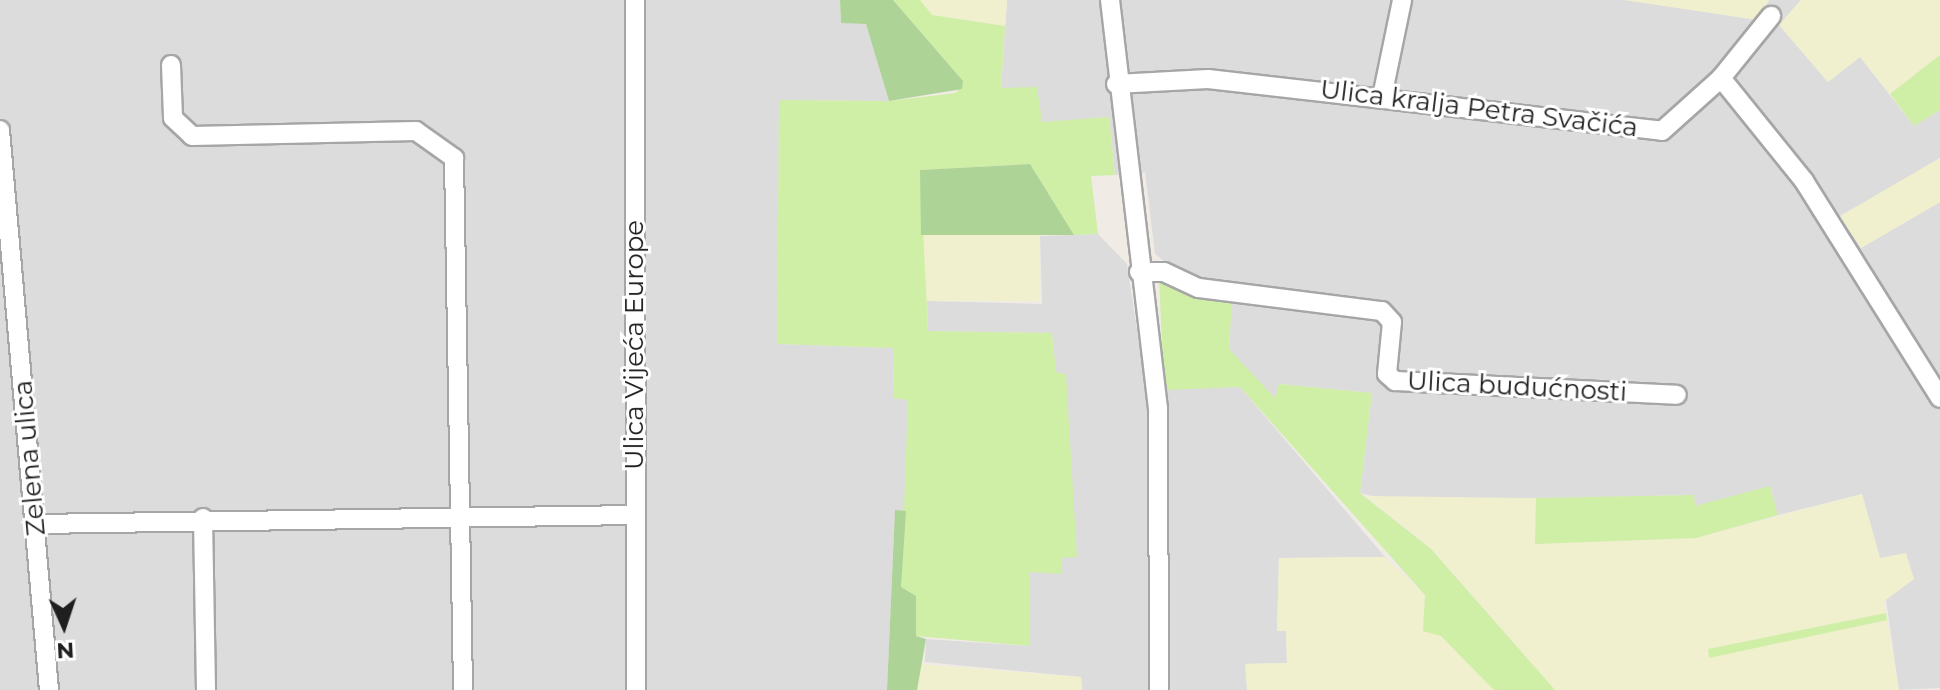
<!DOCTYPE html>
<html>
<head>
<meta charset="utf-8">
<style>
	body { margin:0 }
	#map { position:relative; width:1940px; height:690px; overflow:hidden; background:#f0ebe4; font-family:Montserrat,sans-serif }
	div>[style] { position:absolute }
	.residential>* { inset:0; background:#dddcdc }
	.farmland>* { inset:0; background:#f0f0ce; transform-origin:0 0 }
	.grass>* { inset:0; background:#cfeea6 }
	.forest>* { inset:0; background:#add396 }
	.roads { filter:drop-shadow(2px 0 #a6a6a6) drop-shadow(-2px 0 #a6a6a6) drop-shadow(0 2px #a6a6a6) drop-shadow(0 -2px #a6a6a6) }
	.street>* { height:18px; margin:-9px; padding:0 9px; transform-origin:9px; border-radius:9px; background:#fff }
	span { translate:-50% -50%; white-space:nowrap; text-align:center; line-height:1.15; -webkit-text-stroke:6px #fff; paint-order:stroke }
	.street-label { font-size:26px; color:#1f1f1f }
	.north { position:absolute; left:24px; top:586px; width:80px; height:80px; -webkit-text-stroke:6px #fff; paint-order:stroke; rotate:177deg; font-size:22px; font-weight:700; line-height:32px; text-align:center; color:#1f1f1f }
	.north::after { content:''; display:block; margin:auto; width:28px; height:36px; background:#1f1f1f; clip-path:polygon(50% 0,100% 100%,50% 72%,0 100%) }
</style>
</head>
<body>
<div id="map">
	<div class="residential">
		<i style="clip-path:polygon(0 0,840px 0,841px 22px,866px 24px,889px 101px,779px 100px,778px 344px,894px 348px,893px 398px,908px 400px,908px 462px,906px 511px,895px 511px,887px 690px,0 690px)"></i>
		<i style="clip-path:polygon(1007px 0,1625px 0,1758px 20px,1769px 0,1801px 0,1779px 25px,1828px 82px,1860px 57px,1914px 126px,1940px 110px,1940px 158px,1840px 217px,1861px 248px,1940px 202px,1940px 688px,1899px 690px,1880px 558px,1862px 494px,1778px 515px,1770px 486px,1695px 507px,1694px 495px,1393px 501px,1360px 493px,1372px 393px,1280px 384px,1275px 399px,1240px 364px,1229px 349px,1231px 314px,1155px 254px,1145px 172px,1115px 175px,1109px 117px,1042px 123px,1001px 89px)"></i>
		<i style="clip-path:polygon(1098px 234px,1127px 264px,1146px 389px,1240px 387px,1385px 557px,1279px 558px,1277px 631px,1286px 630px,1287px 663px,1246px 664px,1247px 690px,1082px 690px,1081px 677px,925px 662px,926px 639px,1029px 646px,1030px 571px,1066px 374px,1056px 373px,1052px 333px,928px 331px,927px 301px,1042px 304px,1040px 236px)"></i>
	</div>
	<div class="farmland">
		<i style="clip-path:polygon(920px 0,1007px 0,1005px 26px,932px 15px)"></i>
		<i style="clip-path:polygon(1625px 0,1769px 0,1758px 20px)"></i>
		<i style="clip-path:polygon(1801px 0,1940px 0,1940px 55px,1890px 94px,1860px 57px,1828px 82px,1779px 25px)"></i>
		<i style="clip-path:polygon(1940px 158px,1940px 202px,1861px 248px,1840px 216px)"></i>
		<i style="left:921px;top:235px;width:119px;height:66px"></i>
		<i style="clip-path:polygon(1862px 494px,1880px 558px,1906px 553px,1914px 579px,1883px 602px,1886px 613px,1708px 649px,1709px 657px,1887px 620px,1899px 690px,1555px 690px,1432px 549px,1366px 496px,1536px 498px,1535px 544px,1696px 538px)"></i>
		<i style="clip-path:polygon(1385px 557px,1425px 595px,1423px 631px,1441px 635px,1494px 690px,1247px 690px,1245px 664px,1287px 663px,1286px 631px,1277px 631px,1279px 558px)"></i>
		<i style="clip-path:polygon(917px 664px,1081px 677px,1082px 690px,917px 690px)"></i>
	</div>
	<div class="grass">
		<i style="clip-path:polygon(893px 0,920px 0,932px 15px,1005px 26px,1001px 88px,1037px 87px,1042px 122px,1109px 117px,1115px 175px,1091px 176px,1098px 234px,1074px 235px,1030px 164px,920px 170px,928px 331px,1052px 333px,1056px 372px,1066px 374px,1077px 557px,1062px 558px,1061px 574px,1030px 572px,1030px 646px,916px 636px,916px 596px,901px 587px,908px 400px,893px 398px,894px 348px,777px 344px,779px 100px,889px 101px,956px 93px,963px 81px)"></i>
		<i style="clip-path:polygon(1940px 55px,1940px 110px,1914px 126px,1890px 94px)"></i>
		<i style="clip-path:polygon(1159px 277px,1232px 298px,1229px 349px,1275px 398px,1279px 384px,1372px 393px,1360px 493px,1431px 549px,1555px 690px,1494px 690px,1441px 636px,1423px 631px,1425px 595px,1240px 387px,1164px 390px)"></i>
		<i style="clip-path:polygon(1770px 486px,1778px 515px,1696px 538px,1535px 544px,1536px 498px,1694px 495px,1695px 506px)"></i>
		<i style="clip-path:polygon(1886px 613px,1887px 620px,1709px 658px,1708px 649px)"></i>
	</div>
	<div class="forest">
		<i style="clip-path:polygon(840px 0,893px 0,963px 81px,962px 89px,889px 101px,866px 24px,841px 23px)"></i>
		<i style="clip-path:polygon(1030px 164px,1074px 235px,921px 235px,920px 170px)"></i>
		<i style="clip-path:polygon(895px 510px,906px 511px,901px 587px,916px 596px,916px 636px,926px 639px,917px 690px,887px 690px)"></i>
	</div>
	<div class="roads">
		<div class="street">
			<i style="left:635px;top:0;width:690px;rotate:89.92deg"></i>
			<i style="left:1110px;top:0;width:411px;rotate:83.3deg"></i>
			<i style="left:1158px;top:408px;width:282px;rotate:89.8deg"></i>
			<i style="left:171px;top:65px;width:53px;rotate:87.8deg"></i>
			<i style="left:173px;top:118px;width:26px;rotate:43deg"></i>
			<i style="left:192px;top:136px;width:224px;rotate:-1.3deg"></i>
			<i style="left:416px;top:131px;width:47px;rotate:35.4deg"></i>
			<i style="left:454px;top:158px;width:532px;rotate:89.03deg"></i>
			<i style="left:1721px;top:78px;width:80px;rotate:-51.1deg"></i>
			<i style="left:1116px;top:84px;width:92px;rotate:-3.1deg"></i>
			<i style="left:1208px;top:79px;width:457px;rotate:6.5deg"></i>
			<i style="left:1662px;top:131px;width:79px;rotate:-41.9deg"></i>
			<i style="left:1721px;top:78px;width:132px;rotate:51.1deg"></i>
			<i style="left:1804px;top:181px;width:256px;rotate:57.9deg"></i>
			<i style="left:1382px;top:97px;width:99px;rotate:-78.3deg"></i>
			<i style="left:0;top:130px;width:562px;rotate:85deg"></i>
			<i style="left:1139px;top:272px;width:25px"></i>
			<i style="left:1164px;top:272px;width:38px;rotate:25deg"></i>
			<i style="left:1199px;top:288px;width:184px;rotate:7.2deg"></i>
			<i style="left:1382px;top:311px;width:15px;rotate:48deg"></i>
			<i style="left:1392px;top:322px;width:52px;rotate:95.5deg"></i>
			<i style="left:1387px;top:374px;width:11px;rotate:41deg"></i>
			<i style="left:1395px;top:381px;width:282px;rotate:2.8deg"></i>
			<i style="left:203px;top:518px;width:172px;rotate:89deg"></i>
			<i style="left:36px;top:524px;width:599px;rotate:-0.86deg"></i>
		</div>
	</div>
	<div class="street-label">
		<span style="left:1479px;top:109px;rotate:7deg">Ulica kralja Petra Svačića</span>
		<span style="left:635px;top:345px;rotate:-90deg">Ulica Vijeća Europe</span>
		<span style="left:1517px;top:387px;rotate:3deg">Ulica budućnosti</span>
		<span style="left:30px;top:458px;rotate:-95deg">Zelena ulica</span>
	</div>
	<div class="north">N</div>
</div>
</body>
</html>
